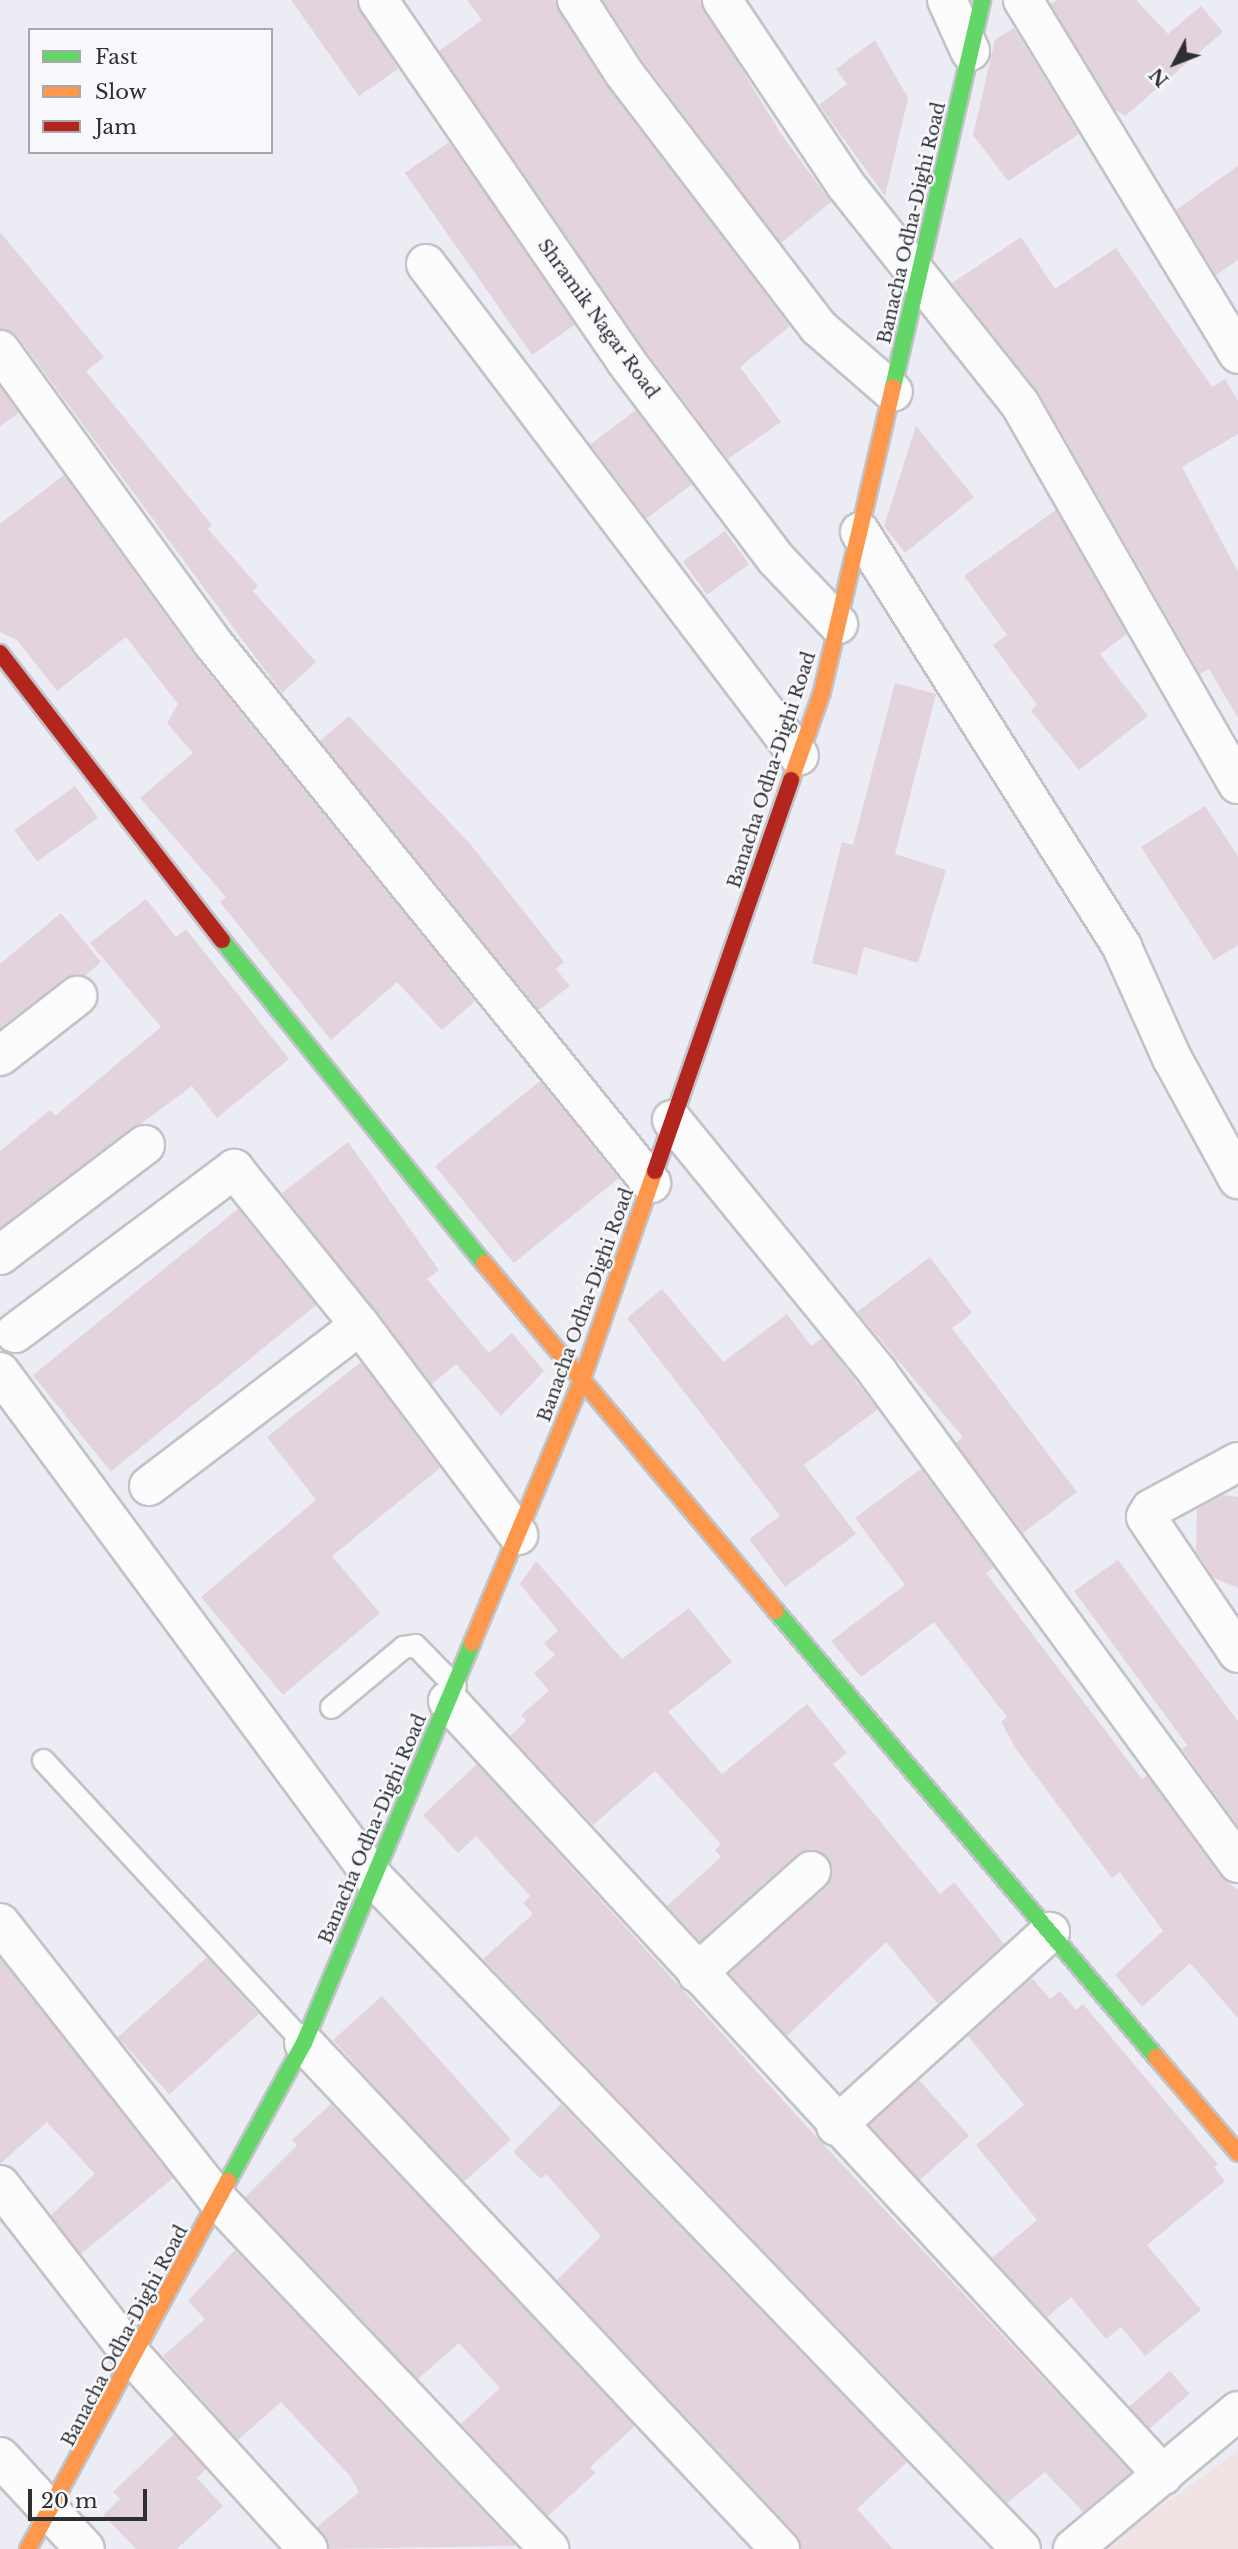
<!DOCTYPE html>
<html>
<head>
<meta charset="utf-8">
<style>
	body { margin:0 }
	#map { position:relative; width:1238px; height:2549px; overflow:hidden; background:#ecedf4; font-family:"Libre Baskerville",serif }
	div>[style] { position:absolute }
	.education>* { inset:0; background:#f1e3e3 }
	.building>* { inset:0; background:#e2d3dc; transform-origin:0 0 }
	.roads { filter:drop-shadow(2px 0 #c2c3c8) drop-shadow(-2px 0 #c2c3c8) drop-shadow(0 2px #c2c3c8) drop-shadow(0 -2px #c2c3c8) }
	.lane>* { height:21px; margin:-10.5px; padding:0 10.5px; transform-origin:10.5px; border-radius:10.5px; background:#fcfcfd }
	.street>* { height:38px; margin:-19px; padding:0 19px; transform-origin:19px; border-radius:19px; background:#fcfcfd }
	.fast>* { height:16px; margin:-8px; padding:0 8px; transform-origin:8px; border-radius:8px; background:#63d668 }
	.slow>* { height:16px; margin:-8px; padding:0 8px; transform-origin:8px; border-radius:8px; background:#ff974d }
	.jam>* { height:16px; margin:-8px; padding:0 8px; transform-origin:8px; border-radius:8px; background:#b3261e }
	span { translate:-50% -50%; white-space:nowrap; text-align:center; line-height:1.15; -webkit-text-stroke:5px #f7f9fd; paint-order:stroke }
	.street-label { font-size:18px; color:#2e2f33 }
	.legend { position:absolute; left:28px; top:28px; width:245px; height:126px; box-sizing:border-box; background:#f7f9fd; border:2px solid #a7a8ac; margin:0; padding:9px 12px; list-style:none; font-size:21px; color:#2e2f33 }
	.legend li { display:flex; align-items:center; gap:14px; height:35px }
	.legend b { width:35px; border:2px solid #a7a8ac }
	.north { position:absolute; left:1140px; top:28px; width:70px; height:70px; -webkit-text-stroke:5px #f7f9fd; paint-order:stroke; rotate:228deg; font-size:19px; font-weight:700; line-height:28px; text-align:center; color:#2e2f33 }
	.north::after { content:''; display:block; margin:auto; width:24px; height:32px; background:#2e2f33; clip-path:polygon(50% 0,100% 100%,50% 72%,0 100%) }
	.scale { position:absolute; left:28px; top:2489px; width:119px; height:32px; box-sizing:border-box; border:4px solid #2e2f33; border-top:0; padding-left:9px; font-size:21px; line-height:24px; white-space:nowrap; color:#2e2f33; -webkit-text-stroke:5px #f7f9fd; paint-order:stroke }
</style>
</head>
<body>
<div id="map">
	<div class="education">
		<i style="clip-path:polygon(1238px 2451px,1238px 2549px,1102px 2549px)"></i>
	</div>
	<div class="building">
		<i style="clip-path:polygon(291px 0,356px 0,398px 69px,359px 96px)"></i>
		<i style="clip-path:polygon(467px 0,555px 0,607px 86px,790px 326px,740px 367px,781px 422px,728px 459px,643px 347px,439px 51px,482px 20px)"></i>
		<i style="clip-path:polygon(603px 0,700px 0,781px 134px,831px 202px,781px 243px,642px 60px)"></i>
		<i style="clip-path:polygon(1057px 0,1136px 0,1168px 34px,1201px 6px,1223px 32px,1125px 116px,1115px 110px,1051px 4px)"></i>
		<i style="clip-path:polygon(1014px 28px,1079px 134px,1008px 181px,973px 135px,995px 40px)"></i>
		<i style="clip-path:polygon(875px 40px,908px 98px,885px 196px,819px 105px,847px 84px,836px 69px)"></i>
		<i style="left:449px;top:142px;width:222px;height:54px;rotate:55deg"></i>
		<i style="clip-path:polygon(1238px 166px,1238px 260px,1216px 275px,1176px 210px)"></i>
		<i style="clip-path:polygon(0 232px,104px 357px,86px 371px,212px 525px,208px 529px,258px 586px,253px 591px,316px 662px,282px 693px,18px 337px,0 329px)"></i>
		<i style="clip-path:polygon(1021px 237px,1055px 289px,1116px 248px,1212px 387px,1225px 379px,1238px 401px,1238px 434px,1182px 467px,1238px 572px,1238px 718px,1209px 669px,1200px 674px,1039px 393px,952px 283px)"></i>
		<i style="clip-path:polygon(0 387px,19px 413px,0 426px)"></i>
		<i style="left:636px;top:410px;width:93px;height:57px;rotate:53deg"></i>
		<i style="clip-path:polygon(916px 426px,974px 497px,905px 553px,884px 526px)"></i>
		<i style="clip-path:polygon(64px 475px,195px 656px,475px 1001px,442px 1030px,397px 982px,331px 1040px,220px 902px,226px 897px,140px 798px,193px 753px,167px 723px,178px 704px,126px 637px,57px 691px,17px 640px,0 632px,0 524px)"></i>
		<i style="clip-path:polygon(1056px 510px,1127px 634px,1100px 654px,1148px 716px,1079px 770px,1031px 711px,1037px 705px,993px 645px,1007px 635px,964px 576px)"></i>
		<i style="left:725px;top:531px;width:41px;height:52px;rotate:54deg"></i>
		<i style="clip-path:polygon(895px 683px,936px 694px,895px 854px,946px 870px,918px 963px,864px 947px,857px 975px,812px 963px,842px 842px,853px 845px)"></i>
		<i style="clip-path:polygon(349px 716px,471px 845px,564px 962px,556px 969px,570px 986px,539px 1010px,320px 741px)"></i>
		<i style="left:75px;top:786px;width:39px;height:75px;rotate:54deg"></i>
		<i style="clip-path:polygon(1205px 806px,1238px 856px,1238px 945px,1214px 960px,1141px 847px)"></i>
		<i style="clip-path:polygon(146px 899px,176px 937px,186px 929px,289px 1059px,217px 1118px,192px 1086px,0 1228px,0 1151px,50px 1110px,55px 1116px,161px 1027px,90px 943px)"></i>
		<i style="clip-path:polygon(61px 913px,101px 962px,85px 976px,64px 979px,0 1028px,0 964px)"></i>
		<i style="left:540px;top:1081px;width:125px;height:135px;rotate:51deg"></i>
		<i style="clip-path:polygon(348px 1142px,439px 1270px,427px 1279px,489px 1353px,512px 1333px,544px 1371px,501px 1416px,456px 1364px,432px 1384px,282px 1193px)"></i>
		<i style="left:238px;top:1209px;width:124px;height:264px;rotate:51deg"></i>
		<i style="clip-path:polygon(930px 1257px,972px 1313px,952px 1328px,1077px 1492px,1023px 1533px,956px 1443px,963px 1437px,857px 1312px)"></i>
		<i style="clip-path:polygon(662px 1289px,723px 1362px,787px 1314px,811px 1346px,822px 1338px,878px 1409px,804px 1465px,856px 1534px,785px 1587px,749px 1539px,780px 1516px,627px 1318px)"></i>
		<i style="clip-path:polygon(361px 1362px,440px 1468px,332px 1556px,380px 1613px,283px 1695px,201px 1597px,316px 1500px,267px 1437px)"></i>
		<i style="clip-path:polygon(921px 1469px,994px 1567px,986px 1573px,1142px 1779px,1147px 1775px,1220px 1876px,1238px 1890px,1238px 2018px,1190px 1963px,1142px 2007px,1115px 1975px,1163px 1931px,1120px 1872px,1112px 1878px,1016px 1749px,1001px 1722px,1007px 1717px,934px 1622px,861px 1677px,831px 1641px,905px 1585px,855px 1518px)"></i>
		<i style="clip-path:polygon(1223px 1495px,1238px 1497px,1238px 1588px,1214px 1578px,1196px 1552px,1197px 1509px)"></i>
		<i style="clip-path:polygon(1118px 1560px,1238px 1721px,1238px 1826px,1182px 1749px,1187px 1745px,1074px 1591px)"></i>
		<i style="clip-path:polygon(536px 1561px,622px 1659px,689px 1608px,732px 1662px,668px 1712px,722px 1774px,807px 1704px,847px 1753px,833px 1764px,940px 1894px,954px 1882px,1004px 1944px,938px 2004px,886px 1942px,787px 2036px,729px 1973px,826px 1887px,832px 1877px,828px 1857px,817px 1850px,797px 1854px,700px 1941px,667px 1906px,721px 1857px,715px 1850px,721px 1844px,655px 1771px,593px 1825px,510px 1736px,526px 1721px,521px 1715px,549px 1691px,534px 1673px,555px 1655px,544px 1643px,558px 1631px,520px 1584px)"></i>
		<i style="clip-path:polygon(477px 1764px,820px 2141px,1131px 2472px,1083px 2512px,1045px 2472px,1007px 2503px,483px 1959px,533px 1914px,523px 1903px,530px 1896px,476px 1836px,458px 1853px,423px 1815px)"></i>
		<i style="left:207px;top:1957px;width:77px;height:120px;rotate:48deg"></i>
		<i style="clip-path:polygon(0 1958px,173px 2178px,81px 2254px,51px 2215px,95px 2174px,47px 2122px,0 2164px)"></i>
		<i style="clip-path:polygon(1032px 1978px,1050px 1999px,1060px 1991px,1076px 2010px,1083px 2004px,1218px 2164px,1214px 2167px,1225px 2181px,1147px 2245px,1201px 2310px,1145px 2356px,1121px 2327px,1106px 2339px,1071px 2297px,1047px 2317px,992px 2258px,1037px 2220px,976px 2145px,1024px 2105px,968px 2036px)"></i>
		<i style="left:382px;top:1996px;width:193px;height:66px;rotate:48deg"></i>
		<i style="left:919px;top:2080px;width:75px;height:67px;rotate:48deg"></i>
		<i style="clip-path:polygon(331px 2104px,635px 2426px,590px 2467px,595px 2473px,548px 2516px,461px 2424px,500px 2388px,459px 2343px,418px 2379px,245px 2197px,297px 2145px,292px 2140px)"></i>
		<i style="clip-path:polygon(561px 2104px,907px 2462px,857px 2509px,893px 2549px,801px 2549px,796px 2534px,557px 2280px,601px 2236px,546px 2174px,541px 2179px,513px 2152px)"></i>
		<i style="clip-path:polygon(235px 2250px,516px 2546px,329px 2549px,317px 2527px,359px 2492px,350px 2476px,281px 2402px,238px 2440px,163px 2356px,205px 2319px,188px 2301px)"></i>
		<i style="left:1170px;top:2371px;width:30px;height:54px;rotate:49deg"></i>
		<i style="clip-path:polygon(174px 2434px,206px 2469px,197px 2478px,223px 2506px,177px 2549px,136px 2549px,103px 2515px,120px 2499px,113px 2492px)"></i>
	</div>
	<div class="roads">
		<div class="lane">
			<i style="left:331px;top:1707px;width:94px;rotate:-39.8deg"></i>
			<i style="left:403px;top:1647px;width:12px;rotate:-9deg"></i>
			<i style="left:415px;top:1645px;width:57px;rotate:45.7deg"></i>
			<i style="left:43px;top:1760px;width:385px;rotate:47.3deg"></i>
		</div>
		<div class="street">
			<i style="left:378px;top:0;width:437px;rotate:55.5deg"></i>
			<i style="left:625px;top:360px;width:250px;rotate:52.8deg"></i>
			<i style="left:776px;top:559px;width:90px;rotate:46.4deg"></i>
			<i style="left:577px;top:0;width:87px;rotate:57.2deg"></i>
			<i style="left:624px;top:73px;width:320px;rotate:52.6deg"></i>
			<i style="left:818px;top:327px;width:99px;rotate:40.9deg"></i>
			<i style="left:722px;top:0;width:221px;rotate:56.2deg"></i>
			<i style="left:845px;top:184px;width:281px;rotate:51.5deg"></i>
			<i style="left:1020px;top:404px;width:438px;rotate:60.2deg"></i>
			<i style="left:947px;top:0;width:56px;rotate:65.7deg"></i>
			<i style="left:1023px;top:0;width:414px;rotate:58.7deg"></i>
			<i style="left:426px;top:264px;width:617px;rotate:52.83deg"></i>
			<i style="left:0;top:350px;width:361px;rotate:54deg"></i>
			<i style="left:212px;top:642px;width:697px;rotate:50.94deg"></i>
			<i style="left:860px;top:532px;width:491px;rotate:57.7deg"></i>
			<i style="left:1122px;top:947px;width:122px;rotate:65.8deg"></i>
			<i style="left:1172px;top:1058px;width:138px;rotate:61.4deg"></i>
			<i style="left:0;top:1056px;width:98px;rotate:-37.9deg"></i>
			<i style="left:672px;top:1120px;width:326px;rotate:50.8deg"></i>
			<i style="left:878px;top:1373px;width:608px;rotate:53.7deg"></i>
			<i style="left:0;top:1255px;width:182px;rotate:-37.2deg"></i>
			<i style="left:15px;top:1333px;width:274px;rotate:-36.8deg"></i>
			<i style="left:234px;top:1169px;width:201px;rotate:51.1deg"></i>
			<i style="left:0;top:1372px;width:629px;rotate:53.53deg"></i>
			<i style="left:374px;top:1878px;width:932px;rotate:46.04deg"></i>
			<i style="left:1238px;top:1462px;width:99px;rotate:151.6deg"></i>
			<i style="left:1151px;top:1509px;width:9px;rotate:122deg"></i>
			<i style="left:1146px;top:1517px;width:164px;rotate:55.9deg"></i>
			<i style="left:149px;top:1486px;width:265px;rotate:-37.3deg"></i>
			<i style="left:360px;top:1325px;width:263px;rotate:53deg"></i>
			<i style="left:448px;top:1701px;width:1054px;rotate:47.27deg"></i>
			<i style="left:0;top:1923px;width:354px;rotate:51.8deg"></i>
			<i style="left:219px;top:2201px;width:480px;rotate:46.5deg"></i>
			<i style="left:697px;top:1973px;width:153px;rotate:-41.8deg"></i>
			<i style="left:304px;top:2043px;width:695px;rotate:46.75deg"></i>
			<i style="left:836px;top:2126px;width:289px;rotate:-42.2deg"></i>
			<i style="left:0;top:2185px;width:220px;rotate:52.2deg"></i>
			<i style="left:135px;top:2359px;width:257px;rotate:47.7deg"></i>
			<i style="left:0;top:2457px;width:125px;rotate:47.3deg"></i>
			<i style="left:1073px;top:2549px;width:215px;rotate:-39.9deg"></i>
		</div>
		<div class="fast">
			<i style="left:893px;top:387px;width:397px;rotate:-77deg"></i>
			<i style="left:222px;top:940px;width:416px;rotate:51deg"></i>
			<i style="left:776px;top:1611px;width:586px;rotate:49.57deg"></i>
			<i style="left:228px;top:2181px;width:158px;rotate:-61.2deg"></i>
			<i style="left:304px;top:2043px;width:434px;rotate:-67.2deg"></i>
		</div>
		<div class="slow">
			<i style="left:791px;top:780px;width:93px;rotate:-70.6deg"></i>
			<i style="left:822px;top:692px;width:313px;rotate:-76.9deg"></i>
			<i style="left:484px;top:1263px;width:454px;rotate:50deg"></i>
			<i style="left:472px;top:1643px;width:283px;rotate:-67.3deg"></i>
			<i style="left:581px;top:1382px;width:224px;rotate:-70.7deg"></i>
			<i style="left:1156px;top:2057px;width:126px;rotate:49.5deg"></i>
			<i style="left:28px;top:2549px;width:419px;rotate:-61.5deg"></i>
		</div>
		<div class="jam">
			<i style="left:0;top:653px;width:363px;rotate:52.3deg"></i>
			<i style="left:655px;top:1171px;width:414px;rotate:-70.8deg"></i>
		</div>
	</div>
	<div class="street-label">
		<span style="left:912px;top:223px;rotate:-77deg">Banacha Odha-Dighi Road</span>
		<span style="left:598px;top:319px;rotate:54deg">Shramik Nagar Road</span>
		<span style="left:772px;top:770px;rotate:-72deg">Banacha Odha-Dighi Road</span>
		<span style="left:586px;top:1305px;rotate:-70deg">Banacha Odha-Dighi Road</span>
		<span style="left:373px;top:1829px;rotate:-67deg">Banacha Odha-Dighi Road</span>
		<span style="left:125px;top:2336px;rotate:-62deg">Banacha Odha-Dighi Road</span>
	</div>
	<ul class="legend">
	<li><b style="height:9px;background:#63d668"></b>Fast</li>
	<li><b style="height:9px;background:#ff974d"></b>Slow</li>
	<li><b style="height:9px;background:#b3261e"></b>Jam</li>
	</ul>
	<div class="north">N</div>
	<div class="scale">20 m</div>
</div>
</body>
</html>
